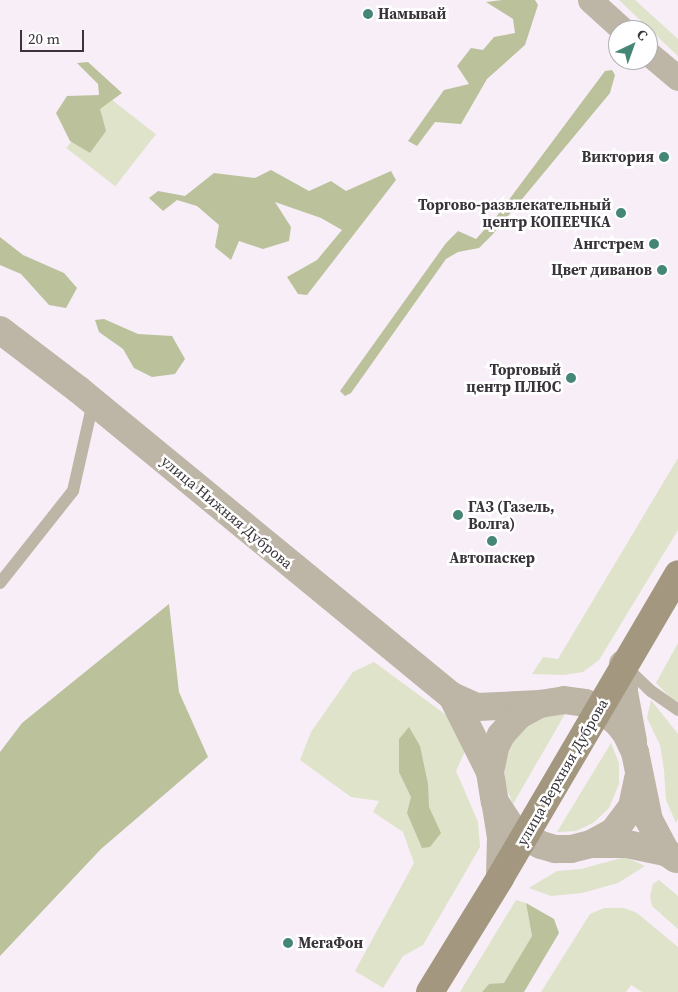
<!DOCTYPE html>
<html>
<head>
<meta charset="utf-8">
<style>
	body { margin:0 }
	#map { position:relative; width:678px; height:992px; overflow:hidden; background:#f7eef8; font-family:"Source Serif 4",serif }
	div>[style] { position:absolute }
	.green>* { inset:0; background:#dee3ca; transform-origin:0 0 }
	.forest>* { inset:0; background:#bbc29b }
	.service>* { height:12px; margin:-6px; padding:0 6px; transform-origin:6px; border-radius:6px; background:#bdb5a5 }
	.minor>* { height:25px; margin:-12.5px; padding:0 12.5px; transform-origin:12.5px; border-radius:12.5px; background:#bdb5a5 }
	.tertiary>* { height:28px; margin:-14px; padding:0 14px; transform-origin:14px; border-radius:14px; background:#bdb5a5 }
	.secondary>* { height:28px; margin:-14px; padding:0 14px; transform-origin:14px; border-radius:14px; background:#a3987f }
	.dots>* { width:14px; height:14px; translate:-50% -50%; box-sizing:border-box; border:2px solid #fff; border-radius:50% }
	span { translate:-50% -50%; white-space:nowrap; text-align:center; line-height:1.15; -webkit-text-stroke:5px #fff; paint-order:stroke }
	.poi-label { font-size:15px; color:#383439; font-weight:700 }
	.left { translate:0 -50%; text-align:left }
	.right { translate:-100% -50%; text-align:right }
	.street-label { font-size:15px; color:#383439 }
	.north { position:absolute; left:608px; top:20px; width:50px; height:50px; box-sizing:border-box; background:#fff; border:1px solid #afaeb0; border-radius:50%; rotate:42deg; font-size:14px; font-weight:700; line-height:20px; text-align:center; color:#383439 }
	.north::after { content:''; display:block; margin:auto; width:18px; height:22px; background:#458777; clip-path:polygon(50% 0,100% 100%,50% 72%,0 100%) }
	.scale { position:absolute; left:20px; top:30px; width:64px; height:22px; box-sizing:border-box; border:2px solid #383439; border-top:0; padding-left:6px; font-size:15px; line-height:18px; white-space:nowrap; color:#383439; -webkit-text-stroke:4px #fff; paint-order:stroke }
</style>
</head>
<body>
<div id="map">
	<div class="green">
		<i style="clip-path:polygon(619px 0,635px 0,678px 39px,678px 56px)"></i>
		<i style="left:107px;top:96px;width:62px;height:66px;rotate:38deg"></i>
		<i style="clip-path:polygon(678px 458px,678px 530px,599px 660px,583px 672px,564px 675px,532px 674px,543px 657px,558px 659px)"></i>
		<i style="clip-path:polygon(678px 643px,678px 702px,672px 699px,656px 683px)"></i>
		<i style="clip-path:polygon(374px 662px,457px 723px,466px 749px,456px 771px,478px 822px,480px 847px,423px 945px,403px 956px,383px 988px,355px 971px,414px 863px,403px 832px,373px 812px,379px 801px,351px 797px,300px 760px,311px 732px,353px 672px)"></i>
		<i style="clip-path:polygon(651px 700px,678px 734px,678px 818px,676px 823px,666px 800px,664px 770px,660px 745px,647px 718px)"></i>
		<i style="clip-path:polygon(565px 714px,513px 804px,505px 785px,505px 763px,513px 742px,524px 729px,545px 717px)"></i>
		<i style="clip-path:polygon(611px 743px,619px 763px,619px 784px,609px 808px,593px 823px,576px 831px,557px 832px)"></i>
		<i style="clip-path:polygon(625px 857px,645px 866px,618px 883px,582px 893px,551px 896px,529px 888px,557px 871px,581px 869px)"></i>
		<i style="clip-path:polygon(659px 880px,678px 896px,678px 929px,652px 906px,650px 896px,653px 884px)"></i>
		<i style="clip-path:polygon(516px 900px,526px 903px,532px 936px,504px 984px,489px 984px,482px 992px,460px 992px)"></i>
		<i style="clip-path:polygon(604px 908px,624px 908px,637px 913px,678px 947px,678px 992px,642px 992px,631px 985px,626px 992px,541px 992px,590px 914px)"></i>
	</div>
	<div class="forest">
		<i style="clip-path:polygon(502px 0,535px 0,538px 5px,525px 45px,487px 79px,461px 124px,435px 122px,417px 146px,408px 141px,444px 90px,469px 84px,457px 66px,471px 48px,483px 50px,494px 37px,515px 33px,513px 19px,486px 2px)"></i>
		<i style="clip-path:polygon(88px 62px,122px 93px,100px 109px,106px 131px,90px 153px,70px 141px,56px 113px,67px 96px,99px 95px,98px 84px,77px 63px)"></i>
		<i style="clip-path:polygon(612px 70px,615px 75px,610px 93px,493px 234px,479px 248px,458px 252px,446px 259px,351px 393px,345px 396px,340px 391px,446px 243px,458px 231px,476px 239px,496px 217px,605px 71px)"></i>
		<i style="clip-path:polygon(271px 170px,309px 191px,331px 181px,346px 191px,391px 171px,396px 180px,307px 295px,298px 294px,287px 277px,317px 260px,342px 230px,321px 218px,275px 202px,291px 227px,289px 241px,263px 249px,239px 241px,231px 260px,215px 247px,219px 225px,197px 206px,177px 200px,163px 211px,149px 198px,158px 191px,185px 196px,214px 173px,255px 178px)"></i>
		<i style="clip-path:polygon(0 237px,23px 255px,64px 273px,77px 288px,66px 308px,49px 305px,21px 274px,0 265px)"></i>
		<i style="clip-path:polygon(104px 319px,138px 334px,172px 336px,185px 359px,175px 374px,152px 377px,134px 368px,123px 349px,99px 332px,95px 320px)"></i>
		<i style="clip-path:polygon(169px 604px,179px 692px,208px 757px,101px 849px,0 956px,0 752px,22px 723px)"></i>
		<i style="clip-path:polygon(409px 727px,420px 746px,428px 784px,429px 807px,441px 833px,430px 847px,422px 848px,407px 813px,411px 797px,399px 772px,399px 739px)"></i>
		<i style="clip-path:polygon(526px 903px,554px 919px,559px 933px,524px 992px,482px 992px,489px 984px,504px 983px,532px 936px)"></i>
	</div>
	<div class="service">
		<i style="left:0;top:583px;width:117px;rotate:-51.6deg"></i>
		<i style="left:73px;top:491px;width:91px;rotate:-77.3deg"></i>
		<i style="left:626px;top:667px;width:35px;rotate:44deg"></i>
		<i style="left:651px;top:691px;width:33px;rotate:35deg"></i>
	</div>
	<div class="minor">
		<i style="left:590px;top:0;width:45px;rotate:42.3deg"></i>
		<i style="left:648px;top:53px;width:39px;rotate:40deg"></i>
	</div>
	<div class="tertiary">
		<i style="left:0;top:330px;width:99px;rotate:37.2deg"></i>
		<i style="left:79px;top:390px;width:482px;rotate:39.4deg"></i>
		<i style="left:452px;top:696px;width:27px;rotate:24deg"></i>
		<i style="left:477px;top:707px;width:63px;rotate:-2.7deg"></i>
		<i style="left:540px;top:704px;width:24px;rotate:-9deg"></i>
		<i style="left:564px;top:700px;width:21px;rotate:8deg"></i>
		<i style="left:585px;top:703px;width:15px;rotate:20deg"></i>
		<i style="left:599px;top:708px;width:23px;rotate:38deg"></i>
		<i style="left:617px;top:722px;width:14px;rotate:51deg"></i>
		<i style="left:626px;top:733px;width:21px;rotate:65deg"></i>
		<i style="left:635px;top:752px;width:69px;rotate:78.4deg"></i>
		<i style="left:649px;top:820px;width:36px;rotate:62deg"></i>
		<i style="left:623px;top:664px;width:28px;rotate:88deg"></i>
		<i style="left:624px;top:692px;width:50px;rotate:79.6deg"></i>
		<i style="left:452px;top:696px;width:85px;rotate:63.4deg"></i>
		<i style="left:490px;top:772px;width:30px;rotate:81deg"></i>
		<i style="left:495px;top:802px;width:30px;rotate:57deg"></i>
		<i style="left:511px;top:827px;width:16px;rotate:38deg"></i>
		<i style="left:524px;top:837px;width:19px;rotate:25deg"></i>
		<i style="left:541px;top:845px;width:15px;rotate:16deg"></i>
		<i style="left:555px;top:849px;width:16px"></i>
		<i style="left:571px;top:849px;width:21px;rotate:-14deg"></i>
		<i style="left:591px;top:844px;width:36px"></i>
		<i style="left:627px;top:844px;width:40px;rotate:12deg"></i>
		<i style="left:666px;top:852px;width:12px;rotate:35deg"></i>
		<i style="left:490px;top:772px;width:25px;rotate:-78deg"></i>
		<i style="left:495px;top:748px;width:14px;rotate:-65deg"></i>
		<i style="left:501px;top:735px;width:25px;rotate:-48deg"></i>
		<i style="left:518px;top:716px;width:25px;rotate:-29deg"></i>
		<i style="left:496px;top:806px;width:30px;rotate:81deg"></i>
		<i style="left:501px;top:836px;width:42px;rotate:91.4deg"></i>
		<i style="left:591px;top:844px;width:26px;rotate:-29deg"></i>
		<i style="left:614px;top:831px;width:30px;rotate:-53deg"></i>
		<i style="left:632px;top:807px;width:30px;rotate:-78deg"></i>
	</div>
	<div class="secondary">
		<i style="left:430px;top:992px;width:134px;rotate:-58.4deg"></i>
		<i style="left:500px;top:878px;width:352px;rotate:-59.6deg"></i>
	</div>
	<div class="dots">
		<i style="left:368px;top:14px;background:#458777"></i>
		<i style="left:664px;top:157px;background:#458777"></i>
		<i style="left:621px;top:213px;background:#458777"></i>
		<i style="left:654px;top:244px;background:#458777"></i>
		<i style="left:662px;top:270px;background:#458777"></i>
		<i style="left:571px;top:378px;background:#458777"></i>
		<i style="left:458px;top:515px;background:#458777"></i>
		<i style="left:492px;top:541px;background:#458777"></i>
		<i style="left:288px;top:943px;background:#458777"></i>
	</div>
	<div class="poi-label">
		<span class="left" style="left:378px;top:14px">Намывай</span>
		<span class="right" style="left:654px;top:157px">Виктория</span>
		<span class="right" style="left:611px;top:213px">Торгово-развлекательный<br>центр КОПЕЕЧКА</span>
		<span class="right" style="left:644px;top:244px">Ангстрем</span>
		<span class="right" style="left:652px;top:270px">Цвет диванов</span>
		<span class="right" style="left:561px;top:378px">Торговый<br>центр ПЛЮС</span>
		<span class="left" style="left:468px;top:515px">ГАЗ (Газель,<br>Волга)</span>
		<span style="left:492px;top:558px">Автопаскер</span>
		<span class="left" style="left:298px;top:943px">МегаФон</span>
	</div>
	<div class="street-label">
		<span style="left:227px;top:512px;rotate:40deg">улица Нижняя Дуброва</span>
		<span style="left:562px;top:772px;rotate:-60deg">улица Верхняя Дуброва</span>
	</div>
	<div class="north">С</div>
	<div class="scale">20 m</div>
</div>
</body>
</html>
